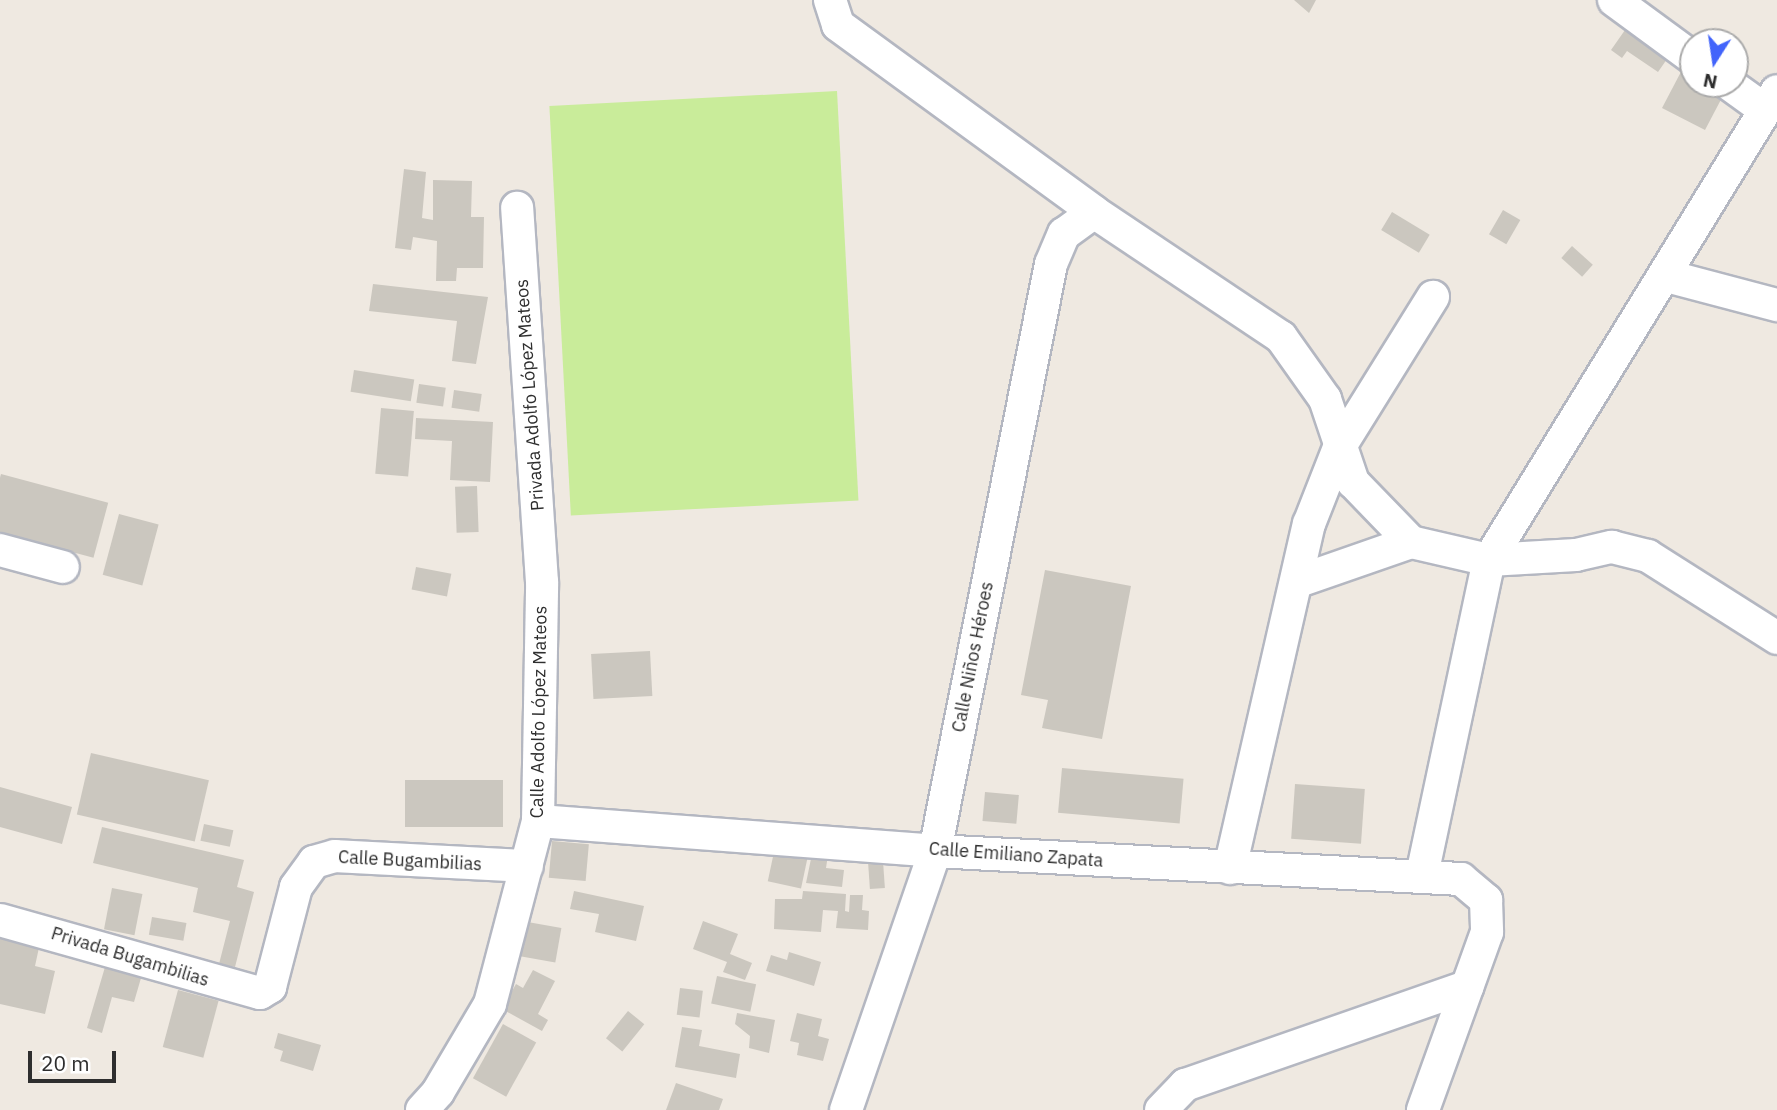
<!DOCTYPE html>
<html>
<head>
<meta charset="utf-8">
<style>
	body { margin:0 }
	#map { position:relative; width:1777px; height:1110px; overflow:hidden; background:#efe9e1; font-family:"IBM Plex Sans",sans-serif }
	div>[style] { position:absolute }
	.pitch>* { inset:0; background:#c9ec9a; transform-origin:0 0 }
	.building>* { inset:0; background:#cbc7bf; transform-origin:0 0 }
	.roads { filter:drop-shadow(2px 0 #b4b7c1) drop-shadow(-2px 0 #b4b7c1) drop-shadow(0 2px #b4b7c1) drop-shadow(0 -2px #b4b7c1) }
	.street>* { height:32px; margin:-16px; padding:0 16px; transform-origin:16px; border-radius:16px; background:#fff }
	span { translate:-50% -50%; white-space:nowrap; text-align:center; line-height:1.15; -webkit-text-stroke:5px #fff; paint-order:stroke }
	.street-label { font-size:18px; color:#2e2e2e }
	.north { position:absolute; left:1679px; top:28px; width:70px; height:70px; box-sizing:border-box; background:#fff; border:2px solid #ababab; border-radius:50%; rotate:192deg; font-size:19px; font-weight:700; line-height:28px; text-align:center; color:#2e2e2e }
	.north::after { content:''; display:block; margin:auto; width:24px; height:32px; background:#4264fb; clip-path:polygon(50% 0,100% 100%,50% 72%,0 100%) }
	.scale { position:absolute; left:28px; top:1051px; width:88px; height:32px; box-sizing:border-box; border:4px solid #2e2e2e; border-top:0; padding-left:9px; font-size:21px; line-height:24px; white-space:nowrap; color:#2e2e2e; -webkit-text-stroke:5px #fff; paint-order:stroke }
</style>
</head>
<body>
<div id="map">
	<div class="pitch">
		<i style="left:837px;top:91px;width:410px;height:288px;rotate:87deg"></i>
	</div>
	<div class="building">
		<i style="clip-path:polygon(1294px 0,1316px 0,1309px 13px)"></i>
		<i style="clip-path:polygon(1632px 20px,1674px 49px,1658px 72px,1627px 51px,1622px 58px,1611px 50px)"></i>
		<i style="clip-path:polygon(1683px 68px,1693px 73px,1693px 84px,1714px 84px,1726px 90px,1705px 130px,1662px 108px)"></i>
		<i style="clip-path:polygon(404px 169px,426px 172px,422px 218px,433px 220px,433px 180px,472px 181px,471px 217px,484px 217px,483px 268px,457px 268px,456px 281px,436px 281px,437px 241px,413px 237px,411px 250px,395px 248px)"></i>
		<i style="left:1503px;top:210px;width:20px;height:28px;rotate:30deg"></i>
		<i style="left:1392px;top:212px;width:44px;height:21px;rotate:31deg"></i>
		<i style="left:1572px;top:246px;width:28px;height:16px;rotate:42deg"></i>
		<i style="clip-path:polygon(373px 284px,488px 297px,476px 364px,452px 361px,457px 321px,369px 311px)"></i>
		<i style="left:354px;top:370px;width:61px;height:22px;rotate:9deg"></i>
		<i style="left:419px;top:384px;width:27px;height:19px;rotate:8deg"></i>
		<i style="left:454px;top:390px;width:28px;height:18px;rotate:8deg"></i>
		<i style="left:381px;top:408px;width:33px;height:66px;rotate:5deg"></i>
		<i style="clip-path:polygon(416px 418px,493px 422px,490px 482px,450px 480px,452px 441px,415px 439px)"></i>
		<i style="left:1px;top:474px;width:111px;height:57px;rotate:15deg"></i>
		<i style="left:477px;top:486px;width:46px;height:22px;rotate:88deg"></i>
		<i style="left:119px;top:514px;width:41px;height:63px;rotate:15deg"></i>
		<i style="left:416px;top:567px;width:36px;height:23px;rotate:11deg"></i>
		<i style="clip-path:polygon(1045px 570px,1131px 586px,1102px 739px,1042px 728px,1048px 700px,1021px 695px)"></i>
		<i style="left:650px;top:651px;width:45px;height:59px;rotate:87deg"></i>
		<i style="left:91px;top:753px;width:121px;height:63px;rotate:13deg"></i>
		<i style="left:1062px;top:768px;width:122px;height:45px;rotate:5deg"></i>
		<i style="left:405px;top:780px;width:98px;height:47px"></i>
		<i style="left:1295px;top:784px;width:70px;height:55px;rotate:4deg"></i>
		<i style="clip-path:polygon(0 787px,72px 807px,62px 844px,0 827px)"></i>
		<i style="left:985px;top:792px;width:34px;height:29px;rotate:5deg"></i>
		<i style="left:204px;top:824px;width:30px;height:17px;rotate:12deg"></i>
		<i style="clip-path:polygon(102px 827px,244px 860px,237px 887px,254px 892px,235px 967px,219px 964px,230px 921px,193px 912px,198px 888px,93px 863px)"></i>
		<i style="left:552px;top:841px;width:37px;height:37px;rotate:5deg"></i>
		<i style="left:774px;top:852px;width:34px;height:30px;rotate:12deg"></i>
		<i style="clip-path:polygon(812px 854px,828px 855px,826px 868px,844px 870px,842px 887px,806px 883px)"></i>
		<i style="left:883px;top:861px;width:27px;height:15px;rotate:86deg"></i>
		<i style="left:112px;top:888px;width:31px;height:42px;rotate:11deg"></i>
		<i style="clip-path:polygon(574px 891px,644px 906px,636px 941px,595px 932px,599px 914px,570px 909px)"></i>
		<i style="clip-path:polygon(803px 891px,846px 894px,845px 911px,849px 912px,850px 895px,863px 895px,862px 910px,869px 911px,868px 930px,836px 928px,838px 911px,823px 910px,821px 932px,774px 929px,775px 899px,802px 899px)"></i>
		<i style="left:152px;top:917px;width:35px;height:18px;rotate:10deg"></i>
		<i style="left:522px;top:921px;width:40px;height:35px;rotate:10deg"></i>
		<i style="clip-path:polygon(703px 921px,738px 934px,730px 954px,752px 963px,745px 980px,723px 972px,727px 962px,693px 949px)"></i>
		<i style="clip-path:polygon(0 934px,40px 943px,35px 966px,55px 971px,45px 1014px,0 1004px)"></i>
		<i style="clip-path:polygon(789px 952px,821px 962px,814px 986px,766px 971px,771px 955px,787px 960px)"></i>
		<i style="clip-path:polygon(105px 967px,141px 978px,134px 1002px,112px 997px,102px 1033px,87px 1028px)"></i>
		<i style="clip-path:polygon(533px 970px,555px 981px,538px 1014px,548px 1020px,542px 1031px,502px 1009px,516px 984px,523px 988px)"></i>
		<i style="left:717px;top:976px;width:40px;height:28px;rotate:12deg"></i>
		<i style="left:680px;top:988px;width:23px;height:27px;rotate:7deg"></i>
		<i style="left:178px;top:990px;width:42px;height:59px;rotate:15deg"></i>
		<i style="left:628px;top:1011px;width:21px;height:35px;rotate:39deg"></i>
		<i style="clip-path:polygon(737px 1013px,775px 1020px,769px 1053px,749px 1048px,750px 1036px,735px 1024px)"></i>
		<i style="clip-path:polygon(797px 1013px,822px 1019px,818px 1036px,829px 1039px,823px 1061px,797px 1055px,799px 1043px,790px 1041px)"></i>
		<i style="left:503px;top:1024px;width:38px;height:62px;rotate:29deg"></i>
		<i style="clip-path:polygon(682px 1027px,702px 1030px,699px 1046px,740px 1054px,736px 1078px,675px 1067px)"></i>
		<i style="clip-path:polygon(278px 1033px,321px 1045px,313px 1071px,280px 1061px,283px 1051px,274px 1048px)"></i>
		<i style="clip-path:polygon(676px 1083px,723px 1099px,719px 1110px,666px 1110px)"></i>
	</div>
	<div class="roads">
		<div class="street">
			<i style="left:830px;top:0;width:26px;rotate:72deg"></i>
			<i style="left:838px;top:25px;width:317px;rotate:36.1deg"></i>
			<i style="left:1094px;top:212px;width:225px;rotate:33.8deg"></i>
			<i style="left:1281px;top:337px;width:76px;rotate:54.6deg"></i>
			<i style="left:1325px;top:399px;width:88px;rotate:71.4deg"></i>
			<i style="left:1353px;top:482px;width:83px;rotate:46deg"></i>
			<i style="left:1614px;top:0;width:98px;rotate:36.3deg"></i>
			<i style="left:1729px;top:84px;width:44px;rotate:35.8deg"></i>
			<i style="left:1667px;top:276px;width:114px;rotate:14.8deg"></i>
			<i style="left:0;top:550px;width:65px;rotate:15.1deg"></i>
			<i style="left:1299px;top:581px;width:119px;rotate:-19.2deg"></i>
			<i style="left:1411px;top:542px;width:80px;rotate:13deg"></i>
			<i style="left:1489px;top:560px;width:87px;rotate:-3.3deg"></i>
			<i style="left:1576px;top:555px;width:37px;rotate:-13deg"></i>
			<i style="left:1612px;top:547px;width:37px;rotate:14deg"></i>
			<i style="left:1648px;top:556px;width:153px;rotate:32.4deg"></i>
			<i style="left:538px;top:821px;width:398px;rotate:4.3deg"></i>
			<i style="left:935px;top:851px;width:527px;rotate:3.05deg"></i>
			<i style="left:1461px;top:879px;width:33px;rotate:40deg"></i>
			<i style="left:1486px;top:900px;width:32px;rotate:88deg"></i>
			<i style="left:1487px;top:932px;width:189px;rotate:109.8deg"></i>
			<i style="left:1230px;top:868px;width:353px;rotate:-77.1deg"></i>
			<i style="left:1309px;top:524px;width:82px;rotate:-68.5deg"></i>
			<i style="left:1339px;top:448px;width:178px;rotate:-58.1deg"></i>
			<i style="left:1422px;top:875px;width:322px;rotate:-78deg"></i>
			<i style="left:1489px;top:560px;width:550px;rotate:-58.45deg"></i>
			<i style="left:0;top:920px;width:270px;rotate:15.7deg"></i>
			<i style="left:260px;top:993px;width:12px;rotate:-31deg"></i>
			<i style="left:270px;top:987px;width:103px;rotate:-75.4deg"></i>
			<i style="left:296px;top:887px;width:31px;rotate:-54deg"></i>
			<i style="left:314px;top:862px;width:22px;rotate:-16deg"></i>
			<i style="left:335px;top:856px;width:192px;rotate:3deg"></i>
			<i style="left:422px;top:1110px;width:24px;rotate:-48deg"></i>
			<i style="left:438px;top:1092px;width:102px;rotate:-59.4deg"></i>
			<i style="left:490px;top:1004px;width:189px;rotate:-75.3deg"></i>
			<i style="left:538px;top:821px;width:239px;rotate:-89deg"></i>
			<i style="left:542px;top:582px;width:375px;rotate:-93.8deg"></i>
			<i style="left:846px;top:1110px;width:274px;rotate:-71deg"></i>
			<i style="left:935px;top:851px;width:598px;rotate:-78.82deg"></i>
			<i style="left:1051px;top:264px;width:33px;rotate:-67deg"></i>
			<i style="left:1064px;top:234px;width:37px;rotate:-36deg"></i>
			<i style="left:1161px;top:1110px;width:35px;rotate:-46deg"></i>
			<i style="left:1185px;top:1085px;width:299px;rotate:-19.2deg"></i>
		</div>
	</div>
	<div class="street-label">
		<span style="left:530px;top:395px;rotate:-94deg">Privada Adolfo López Mateos</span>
		<span style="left:973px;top:657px;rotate:-79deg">Calle Niños Héroes</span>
		<span style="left:539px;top:712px;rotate:-89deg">Calle Adolfo López Mateos</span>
		<span style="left:1016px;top:855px;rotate:4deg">Calle Emiliano Zapata</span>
		<span style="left:410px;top:861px;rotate:3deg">Calle Bugambilias</span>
		<span style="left:130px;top:957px;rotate:17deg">Privada Bugambilias</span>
	</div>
	<div class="north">N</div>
	<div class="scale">20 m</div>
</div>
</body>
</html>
